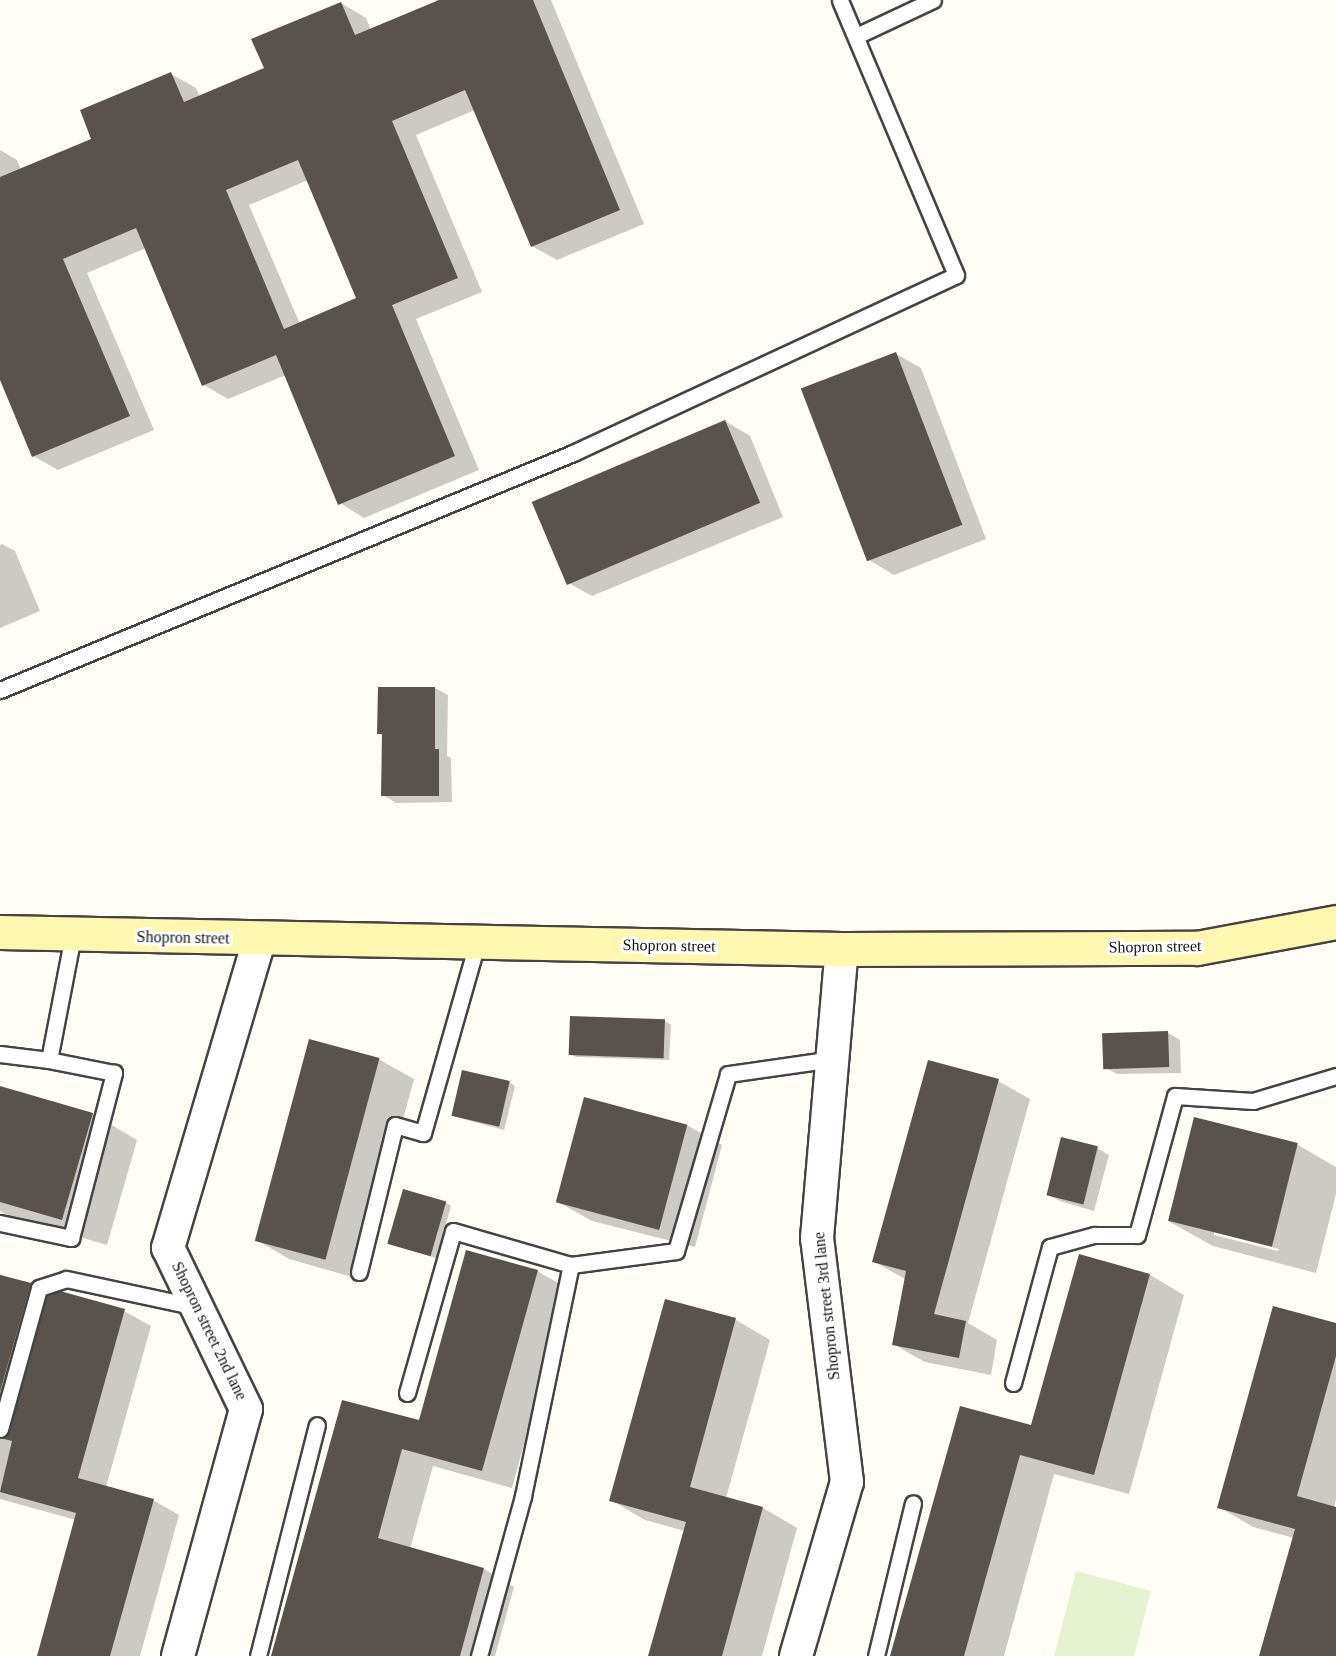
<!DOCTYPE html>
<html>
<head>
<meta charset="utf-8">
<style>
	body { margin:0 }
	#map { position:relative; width:1336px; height:1656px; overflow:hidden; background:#fffdf5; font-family:"Times New Roman",serif }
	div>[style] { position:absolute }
	.pitch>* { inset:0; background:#e6f2cf }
	.shadow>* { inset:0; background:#0003 }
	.building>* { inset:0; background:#5a524d; transform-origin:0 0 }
	.roads { filter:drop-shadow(2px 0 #444) drop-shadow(-2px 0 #444) drop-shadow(0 2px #444) drop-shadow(0 -2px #444) }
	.lane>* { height:15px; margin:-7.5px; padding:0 7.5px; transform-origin:7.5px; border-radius:7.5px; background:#fff }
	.street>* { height:32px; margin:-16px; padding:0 16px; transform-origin:16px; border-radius:16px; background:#fff }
	.secondary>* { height:33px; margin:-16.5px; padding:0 16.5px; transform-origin:16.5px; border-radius:16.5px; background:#fff6b0 }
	span { translate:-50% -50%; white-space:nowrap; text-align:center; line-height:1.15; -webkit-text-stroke:6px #fff; paint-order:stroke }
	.street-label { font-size:16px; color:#111 }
</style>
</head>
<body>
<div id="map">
	<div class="pitch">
		<i style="clip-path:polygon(1076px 1571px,1151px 1591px,1134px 1656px,1054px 1656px)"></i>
	</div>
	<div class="shadow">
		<i style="clip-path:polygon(evenodd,436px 0,551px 0,644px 224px,557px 260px,532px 246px,475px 110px,416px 135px,482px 292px,416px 319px,479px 470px,364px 518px,340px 503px,286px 375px,228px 399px,204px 385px,146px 248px,87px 273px,154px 430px,58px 470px,33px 456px,0 376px,0 150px,17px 160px,21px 170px,93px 139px,171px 74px,196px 88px,200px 97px,266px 69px,341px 3px,366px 18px,371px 30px,437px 2px,436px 0,308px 180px,358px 299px,300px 324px,249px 205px,308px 180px)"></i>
		<i style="clip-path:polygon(896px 354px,921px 368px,986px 539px,894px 575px,869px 560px)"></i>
		<i style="clip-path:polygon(725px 421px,750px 436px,783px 517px,592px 596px,567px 582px)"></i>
		<i style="clip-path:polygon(2px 544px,15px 551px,40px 611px,0 628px,0 545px)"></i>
		<i style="clip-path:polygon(435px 688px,448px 695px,447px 756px,451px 758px,452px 802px,396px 803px,383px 795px,383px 736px,379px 733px)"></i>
		<i style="clip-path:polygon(571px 1018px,665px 1021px,671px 1025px,669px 1060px,576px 1057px,570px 1054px)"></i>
		<i style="clip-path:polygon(1168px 1033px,1180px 1040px,1181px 1073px,1117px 1074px,1104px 1067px)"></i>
		<i style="clip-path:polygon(310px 1041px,380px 1060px,414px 1079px,359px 1279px,289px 1259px,255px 1239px)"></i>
		<i style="clip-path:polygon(998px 1081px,1030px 1099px,968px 1323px,997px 1340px,991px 1375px,925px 1362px,893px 1344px,905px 1279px,873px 1261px)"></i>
		<i style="clip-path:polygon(509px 1082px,515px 1086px,504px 1130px,452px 1116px)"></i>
		<i style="clip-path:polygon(0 1088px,93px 1114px,137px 1140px,107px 1245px,11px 1217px,0 1211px)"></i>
		<i style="clip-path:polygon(evenodd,1195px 1118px,1298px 1145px,1336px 1167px,1336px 1194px,1316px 1273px,1213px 1246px,1168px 1221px,1195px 1118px,1214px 1232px,1279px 1249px,1278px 1251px,1214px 1235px,1214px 1232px)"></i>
		<i style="clip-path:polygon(687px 1125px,722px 1145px,695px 1247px,592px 1221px,558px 1202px)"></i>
		<i style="clip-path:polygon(1097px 1148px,1109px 1155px,1094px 1211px,1060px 1201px,1047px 1194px)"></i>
		<i style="clip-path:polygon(445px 1202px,451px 1206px,436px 1258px,389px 1244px)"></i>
		<i style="clip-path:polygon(1080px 1256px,1150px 1275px,1184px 1295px,1129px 1494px,1054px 1474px,1004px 1656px,892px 1656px,1032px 1427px)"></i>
		<i style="clip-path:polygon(537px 1271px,567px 1288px,512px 1488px,433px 1466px,410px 1549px,484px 1569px,514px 1587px,495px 1656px,272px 1656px,343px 1402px,420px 1422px)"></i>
		<i style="clip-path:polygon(0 1274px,30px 1285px,50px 1296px,124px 1311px,151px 1326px,106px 1487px,153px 1500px,179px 1515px,140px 1656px,38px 1656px,76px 1520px,0 1499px)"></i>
		<i style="clip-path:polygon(666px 1301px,736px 1320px,770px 1340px,726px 1498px,763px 1508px,797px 1528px,762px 1656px,650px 1656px,685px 1531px,645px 1520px,611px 1500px)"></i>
		<i style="clip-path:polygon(1336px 1325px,1336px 1499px,1334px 1508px,1336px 1508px,1336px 1656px,1261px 1656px,1294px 1538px,1253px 1527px,1219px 1507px)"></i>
	</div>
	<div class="building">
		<i style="clip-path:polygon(evenodd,439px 0,533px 0,620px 210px,531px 247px,465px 90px,392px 121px,458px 278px,392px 305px,455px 456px,338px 505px,276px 355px,202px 386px,136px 228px,63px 259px,130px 416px,32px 457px,0 380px,0 177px,91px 139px,80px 110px,171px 72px,184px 102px,264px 68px,251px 39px,341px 2px,355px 35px,439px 0,298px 160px,356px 298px,284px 329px,226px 190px,298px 160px)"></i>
		<i style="left:896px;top:352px;width:185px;height:102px;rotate:69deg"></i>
		<i style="left:725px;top:420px;width:90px;height:210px;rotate:67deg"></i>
		<i style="clip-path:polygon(378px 687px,435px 687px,435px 749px,439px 749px,439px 796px,381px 796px,382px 734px,377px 734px)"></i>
		<i style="left:570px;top:1016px;width:95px;height:39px;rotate:2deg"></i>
		<i style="left:1168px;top:1031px;width:36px;height:66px;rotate:88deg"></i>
		<i style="left:309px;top:1039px;width:73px;height:209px;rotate:15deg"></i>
		<i style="clip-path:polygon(928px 1060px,999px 1079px,934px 1314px,966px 1321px,959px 1358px,892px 1345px,906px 1271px,872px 1262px)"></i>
		<i style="left:462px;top:1070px;width:49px;height:47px;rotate:13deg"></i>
		<i style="clip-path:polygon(0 1086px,93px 1113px,62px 1220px,0 1202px)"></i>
		<i style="left:584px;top:1097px;width:107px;height:109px;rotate:15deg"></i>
		<i style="left:1194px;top:1117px;width:107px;height:107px;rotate:14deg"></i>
		<i style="left:1061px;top:1137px;width:38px;height:60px;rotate:14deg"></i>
		<i style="left:403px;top:1189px;width:45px;height:57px;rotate:16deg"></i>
		<i style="clip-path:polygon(466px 1250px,538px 1270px,482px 1471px,402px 1449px,378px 1538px,484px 1568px,460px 1656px,271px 1656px,342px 1400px,419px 1420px)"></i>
		<i style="clip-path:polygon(1079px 1254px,1150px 1274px,1094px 1475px,1020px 1455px,964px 1656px,890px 1656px,960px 1406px,1031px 1425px)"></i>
		<i style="clip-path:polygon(0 1275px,31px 1283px,0 1392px)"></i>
		<i style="clip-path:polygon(60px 1291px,125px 1309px,78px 1478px,154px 1499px,110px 1656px,37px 1656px,76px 1513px,0 1492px,12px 1441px,0 1438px,9px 1432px,47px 1296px)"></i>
		<i style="clip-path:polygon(665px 1299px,736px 1318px,690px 1487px,763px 1507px,722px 1656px,648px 1656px,686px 1522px,609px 1501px)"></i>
		<i style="clip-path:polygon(1273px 1306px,1336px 1323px,1336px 1356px,1297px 1496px,1336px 1507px,1336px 1656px,1259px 1656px,1295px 1529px,1217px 1508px)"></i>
	</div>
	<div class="roads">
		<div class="lane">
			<i style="left:856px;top:36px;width:85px;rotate:-25.1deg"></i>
			<i style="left:0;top:690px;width:620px;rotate:-22.47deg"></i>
			<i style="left:573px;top:453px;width:422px;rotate:-24.9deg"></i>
			<i style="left:956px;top:275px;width:298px;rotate:-112.9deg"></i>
			<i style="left:0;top:1054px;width:49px;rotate:7deg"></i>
			<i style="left:49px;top:1060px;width:127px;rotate:-79.1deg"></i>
			<i style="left:0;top:1223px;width:73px;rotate:11.9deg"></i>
			<i style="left:71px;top:1238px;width:171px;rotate:-75.4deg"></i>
			<i style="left:114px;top:1073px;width:66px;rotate:-168.7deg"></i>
			<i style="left:359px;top:1272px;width:151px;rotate:-76.2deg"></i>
			<i style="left:395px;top:1125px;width:29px;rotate:16deg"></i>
			<i style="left:423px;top:1133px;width:198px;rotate:-74.1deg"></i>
			<i style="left:1013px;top:1383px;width:141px;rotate:-74.8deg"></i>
			<i style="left:1050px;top:1247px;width:46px;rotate:-15.3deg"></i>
			<i style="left:1094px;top:1235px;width:43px"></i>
			<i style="left:1137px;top:1235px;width:144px;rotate:-74.7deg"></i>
			<i style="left:1175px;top:1096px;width:78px;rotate:3.7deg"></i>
			<i style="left:1253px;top:1101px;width:87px;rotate:-16.8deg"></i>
			<i style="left:407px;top:1393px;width:168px;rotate:-74.1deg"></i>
			<i style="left:453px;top:1231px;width:123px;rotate:16.1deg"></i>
			<i style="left:571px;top:1265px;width:106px;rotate:-7.6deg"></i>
			<i style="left:676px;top:1251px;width:184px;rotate:-73.6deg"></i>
			<i style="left:728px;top:1074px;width:106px;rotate:-8.1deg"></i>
			<i style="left:0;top:1429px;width:146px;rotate:-74.5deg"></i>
			<i style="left:39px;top:1288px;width:28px;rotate:-18deg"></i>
			<i style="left:66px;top:1279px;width:134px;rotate:12.1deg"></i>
			<i style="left:258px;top:1656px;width:238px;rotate:-75.7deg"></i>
			<i style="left:479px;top:1656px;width:166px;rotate:-74.6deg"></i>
			<i style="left:523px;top:1496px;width:236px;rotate:-78.3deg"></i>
			<i style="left:876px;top:1656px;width:157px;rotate:-76.4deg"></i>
		</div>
		<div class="street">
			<i style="left:178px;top:1656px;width:256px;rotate:-74.6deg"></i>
			<i style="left:246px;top:1409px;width:179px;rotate:-115.8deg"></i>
			<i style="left:168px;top:1248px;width:321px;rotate:-73.5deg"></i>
			<i style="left:796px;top:1656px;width:181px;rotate:-73.7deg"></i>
			<i style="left:847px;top:1482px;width:246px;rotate:-97deg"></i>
			<i style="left:817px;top:1238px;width:290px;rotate:-85.1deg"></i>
		</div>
		<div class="secondary">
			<i style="left:0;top:932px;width:842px;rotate:1.16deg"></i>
			<i style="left:842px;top:949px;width:355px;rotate:-0.2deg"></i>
			<i style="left:1197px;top:948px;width:141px;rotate:-10.6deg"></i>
		</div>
	</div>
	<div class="street-label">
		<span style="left:183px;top:938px;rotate:1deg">Shopron street</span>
		<span style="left:669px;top:946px;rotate:1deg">Shopron street</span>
		<span style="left:1155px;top:947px;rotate:-1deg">Shopron street</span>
		<span style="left:827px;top:1306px;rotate:-96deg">Shopron street 3rd lane</span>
		<span style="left:209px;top:1331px;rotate:64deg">Shopron street 2nd lane</span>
	</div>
</div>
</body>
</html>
